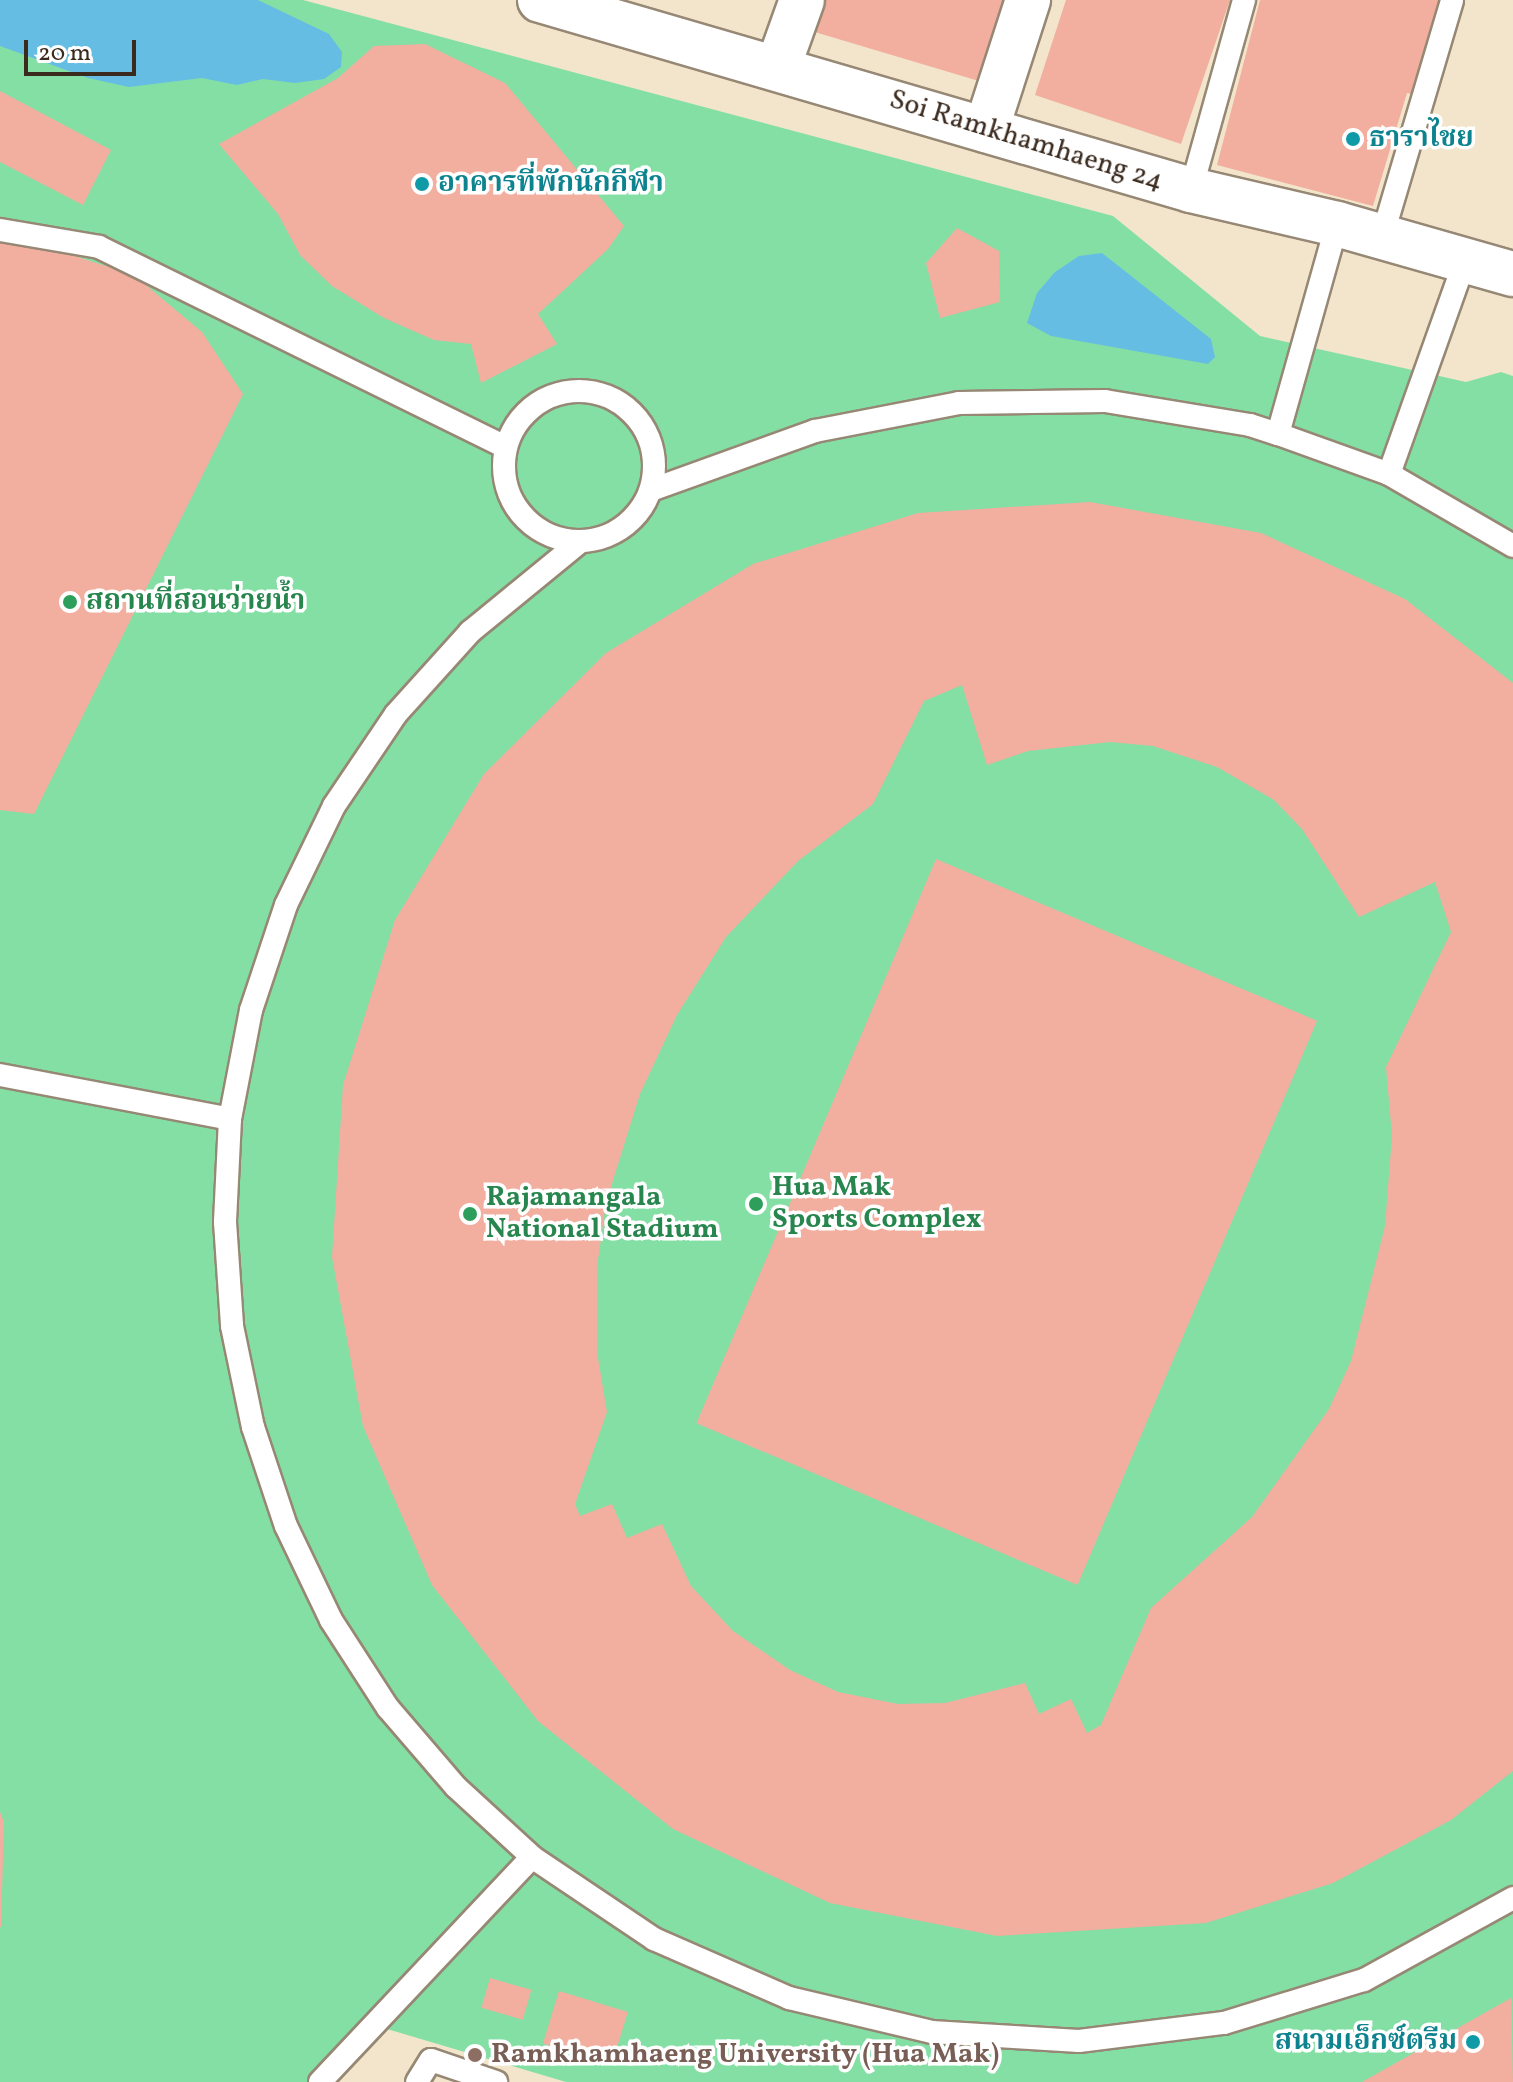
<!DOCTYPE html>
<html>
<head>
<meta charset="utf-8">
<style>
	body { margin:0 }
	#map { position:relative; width:1513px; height:2082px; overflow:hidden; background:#f2e5cb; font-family:Vollkorn,"Noto Serif Thai",serif }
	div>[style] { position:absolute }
	.green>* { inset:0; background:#84dfa5 }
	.water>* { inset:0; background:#66bde3 }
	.building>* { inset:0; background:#f2ae9f; transform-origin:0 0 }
	.roads { filter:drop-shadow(2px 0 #968874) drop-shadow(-2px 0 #968874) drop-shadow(0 2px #968874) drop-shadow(0 -2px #968874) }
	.service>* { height:22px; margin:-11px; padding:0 11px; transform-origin:11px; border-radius:11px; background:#fff }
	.service>.ring { margin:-11px; padding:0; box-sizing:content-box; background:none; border:22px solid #fff; border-radius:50% }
	.minor>* { height:44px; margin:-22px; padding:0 22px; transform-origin:22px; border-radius:22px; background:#fff }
	.secondary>* { height:44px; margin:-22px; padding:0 22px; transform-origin:22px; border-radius:22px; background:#fff }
	.dots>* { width:22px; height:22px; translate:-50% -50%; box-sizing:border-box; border:4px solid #fff; border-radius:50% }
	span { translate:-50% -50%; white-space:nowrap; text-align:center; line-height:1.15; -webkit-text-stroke:7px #fff; paint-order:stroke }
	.culture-label { font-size:28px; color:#0d838f; font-weight:700 }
	.left { translate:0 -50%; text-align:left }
	.right { translate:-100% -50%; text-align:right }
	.street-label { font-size:28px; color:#3b2a1e }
	.leisure-label { font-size:28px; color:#27864d; font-weight:700 }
	.education-label { font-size:28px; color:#785e54; font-weight:700 }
	.scale { position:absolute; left:24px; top:40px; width:112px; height:36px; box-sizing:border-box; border:4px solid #3b2a1e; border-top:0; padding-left:10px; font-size:24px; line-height:28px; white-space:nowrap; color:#3b2a1e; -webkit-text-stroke:6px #fff; paint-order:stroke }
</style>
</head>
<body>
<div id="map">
	<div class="green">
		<i style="clip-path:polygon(0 0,303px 0,1113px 216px,1260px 336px,1466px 382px,1501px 372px,1513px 376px,1513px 2082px,566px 2082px,377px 2026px,332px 2082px,0 2082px)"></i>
	</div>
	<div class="water">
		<i style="clip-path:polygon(0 0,258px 0,329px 34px,342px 52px,341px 67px,324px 79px,295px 83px,263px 79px,237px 85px,202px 78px,129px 87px,88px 78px,0 46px)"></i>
		<i style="clip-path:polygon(1102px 253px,1211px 339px,1215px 357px,1208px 364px,1051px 336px,1027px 323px,1037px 293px,1055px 272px,1079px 256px)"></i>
	</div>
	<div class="building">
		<i style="clip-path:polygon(818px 0,1015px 0,989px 84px,808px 30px)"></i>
		<i style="clip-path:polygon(1066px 0,1230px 0,1181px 144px,1035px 95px)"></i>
		<i style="clip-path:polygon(1260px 0,1444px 0,1417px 95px,1407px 93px,1373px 206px,1217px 165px)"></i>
		<i style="clip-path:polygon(425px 44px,505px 83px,624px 226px,608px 249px,538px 314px,557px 344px,481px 383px,471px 344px,434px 340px,384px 318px,332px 286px,300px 255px,278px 214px,219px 144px,338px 78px,374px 46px)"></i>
		<i style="clip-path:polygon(0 91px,111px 150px,83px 205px,0 162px)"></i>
		<i style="clip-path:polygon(957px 228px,999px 251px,1000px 302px,940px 318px,926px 263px)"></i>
		<i style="clip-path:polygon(0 240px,31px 242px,134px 275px,202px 332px,243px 394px,34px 814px,0 810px)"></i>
		<i style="clip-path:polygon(evenodd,1090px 502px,1261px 533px,1405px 599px,1513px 683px,1513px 1771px,1451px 1820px,1333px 1883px,1206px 1923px,997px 1936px,830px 1903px,673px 1829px,538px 1721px,432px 1585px,363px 1426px,332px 1257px,343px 1085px,395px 920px,484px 774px,606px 653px,753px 564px,918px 513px,1090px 502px,962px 685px,987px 765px,1028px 751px,1110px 742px,1153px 746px,1217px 767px,1274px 800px,1302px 829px,1359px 917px,1435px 882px,1451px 932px,1386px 1067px,1392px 1136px,1385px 1226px,1351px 1361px,1329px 1409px,1252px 1517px,1151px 1608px,1101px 1725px,1087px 1733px,1071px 1699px,1039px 1714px,1025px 1683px,945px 1703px,898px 1704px,838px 1692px,790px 1670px,733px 1631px,691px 1586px,662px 1524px,627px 1538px,612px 1504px,580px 1516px,575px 1504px,607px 1412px,597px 1352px,597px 1267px,606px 1203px,640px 1094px,677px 1015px,726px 937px,798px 861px,873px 804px,924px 701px,962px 685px)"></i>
		<i style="left:936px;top:859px;width:414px;height:613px;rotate:23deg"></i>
		<i style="clip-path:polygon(0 1812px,4px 1822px,1px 1927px,0 1927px)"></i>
		<i style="left:490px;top:1978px;width:43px;height:31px;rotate:16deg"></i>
		<i style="left:559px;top:1991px;width:72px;height:55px;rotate:17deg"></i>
		<i style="clip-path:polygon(1511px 1998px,1513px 2082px,1362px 2082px)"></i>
	</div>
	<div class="roads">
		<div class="service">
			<i style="left:1191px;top:190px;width:197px;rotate:-74.4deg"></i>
			<i style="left:0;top:230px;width:100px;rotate:9.7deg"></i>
			<i style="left:99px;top:247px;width:453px;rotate:26.2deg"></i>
			<i style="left:1382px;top:237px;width:247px;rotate:-73.5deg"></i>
			<i class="ring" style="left:504px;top:391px;width:128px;height:128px"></i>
			<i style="left:1278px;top:434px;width:218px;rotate:-74.3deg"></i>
			<i style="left:1389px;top:474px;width:226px;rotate:-70.4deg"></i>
			<i style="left:651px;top:490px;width:174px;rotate:-19.8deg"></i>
			<i style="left:815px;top:431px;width:147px;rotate:-11deg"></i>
			<i style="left:959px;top:403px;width:146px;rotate:-0.8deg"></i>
			<i style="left:1105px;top:401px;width:147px;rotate:9.4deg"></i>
			<i style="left:1250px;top:425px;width:29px;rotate:18deg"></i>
			<i style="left:1278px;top:434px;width:118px;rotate:19.8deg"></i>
			<i style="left:1389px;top:474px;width:143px;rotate:30.1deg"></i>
			<i style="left:581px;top:541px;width:144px;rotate:140.7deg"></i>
			<i style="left:470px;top:632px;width:110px;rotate:132.1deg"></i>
			<i style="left:396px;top:714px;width:111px;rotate:124deg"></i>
			<i style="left:334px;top:806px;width:110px;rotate:115.9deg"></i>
			<i style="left:286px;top:905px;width:111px;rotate:108.4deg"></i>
			<i style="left:251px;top:1010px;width:111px;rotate:100.9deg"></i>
			<i style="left:230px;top:1119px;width:103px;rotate:92.8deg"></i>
			<i style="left:225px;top:1222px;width:104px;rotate:86.1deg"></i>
			<i style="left:232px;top:1326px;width:103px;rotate:78.3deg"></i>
			<i style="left:253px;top:1427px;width:104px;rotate:71.6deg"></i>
			<i style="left:286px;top:1526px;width:104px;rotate:64.4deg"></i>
			<i style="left:331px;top:1620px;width:105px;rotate:57.1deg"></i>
			<i style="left:388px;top:1708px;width:104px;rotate:49.3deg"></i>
			<i style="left:456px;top:1787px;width:103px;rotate:42.6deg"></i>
			<i style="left:532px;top:1857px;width:147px;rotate:33.9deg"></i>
			<i style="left:654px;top:1939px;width:147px;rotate:23.6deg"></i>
			<i style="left:789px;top:1998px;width:147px;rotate:13.4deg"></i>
			<i style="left:932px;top:2032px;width:147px;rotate:3.5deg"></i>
			<i style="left:1079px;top:2041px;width:146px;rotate:-7.1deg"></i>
			<i style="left:1224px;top:2023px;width:146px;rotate:-17.1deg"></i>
			<i style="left:1364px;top:1980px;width:170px;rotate:-28.8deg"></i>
			<i style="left:0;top:1075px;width:234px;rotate:10.8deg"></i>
			<i style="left:320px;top:2082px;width:309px;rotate:-46.7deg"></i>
			<i style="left:417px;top:2082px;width:26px;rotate:-58deg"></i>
			<i style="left:431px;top:2060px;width:69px;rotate:18.7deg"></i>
		</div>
		<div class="minor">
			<i style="left:778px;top:67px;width:71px;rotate:-70.3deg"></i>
			<i style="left:986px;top:130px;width:137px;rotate:-72.1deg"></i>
		</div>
		<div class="secondary">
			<i style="left:540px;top:0;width:678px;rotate:16.27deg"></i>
			<i style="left:1191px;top:190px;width:150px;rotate:13.1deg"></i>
			<i style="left:1337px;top:224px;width:183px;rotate:15.9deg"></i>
		</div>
	</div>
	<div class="dots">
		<i style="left:1353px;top:139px;background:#0f9aa8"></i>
		<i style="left:422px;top:184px;background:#0f9aa8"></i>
		<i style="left:70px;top:602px;background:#2e9e5b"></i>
		<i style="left:756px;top:1204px;background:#2e9e5b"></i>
		<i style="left:470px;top:1214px;background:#2e9e5b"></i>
		<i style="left:1473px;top:2042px;background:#0f9aa8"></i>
		<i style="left:475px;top:2055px;background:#8d6e63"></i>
	</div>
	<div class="culture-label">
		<span class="left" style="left:1369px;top:139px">ธาราไชย</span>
		<span class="left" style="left:438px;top:184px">อาคารที่พักนักกีฬา</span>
		<span class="right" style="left:1457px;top:2042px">สนามเอ็กซ์ตรีม</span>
	</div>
	<div class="street-label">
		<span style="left:1026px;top:141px;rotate:17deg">Soi Ramkhamhaeng 24</span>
	</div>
	<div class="leisure-label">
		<span class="left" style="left:86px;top:602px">สถานที่สอนว่ายน้ำ</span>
		<span class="left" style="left:772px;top:1204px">Hua Mak<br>Sports Complex</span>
		<span class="left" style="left:486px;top:1214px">Rajamangala<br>National Stadium</span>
	</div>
	<div class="education-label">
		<span class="left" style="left:491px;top:2055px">Ramkhamhaeng University (Hua Mak)</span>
	</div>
	<div class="scale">20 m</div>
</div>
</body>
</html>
